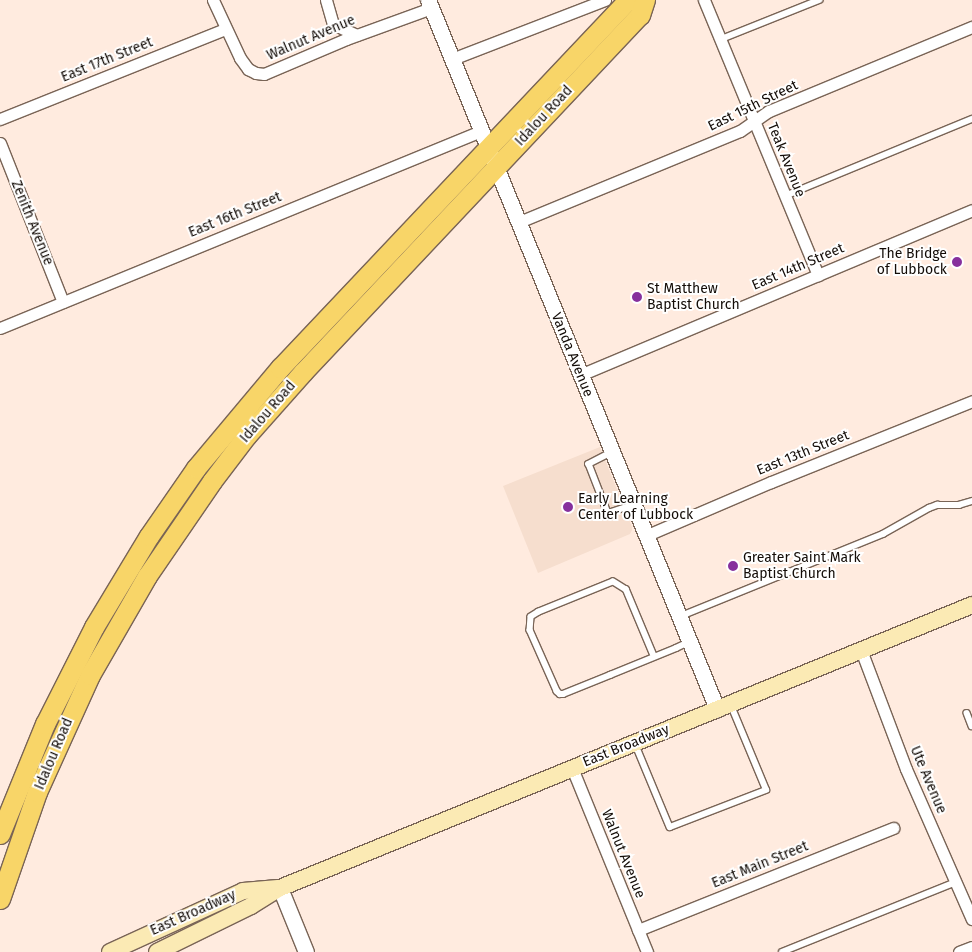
<!DOCTYPE html>
<html>
<head>
<meta charset="utf-8">
<style>
	body { margin:0 }
	#map { position:relative; width:972px; height:952px; overflow:hidden; background:#ffebdf; font-family:"Fira Sans",sans-serif }
	div>[style] { position:absolute }
	.built>* { inset:0; background:#f6dece }
	.roads { filter:drop-shadow(1px 0 #796456) drop-shadow(-1px 0 #796456) drop-shadow(0 1px #796456) drop-shadow(0 -1px #796456) }
	.service>* { height:5.5px; margin:-2.75px; padding:0 2.75px; transform-origin:2.75px; border-radius:2.75px; background:#fff }
	.minor>* { height:11px; margin:-5.5px; padding:0 5.5px; transform-origin:5.5px; border-radius:5.5px; background:#fff }
	.tertiary>* { height:15px; margin:-7.5px; padding:0 7.5px; transform-origin:7.5px; border-radius:7.5px; background:#fff }
	.secondary>* { height:16px; margin:-8px; padding:0 8px; transform-origin:8px; border-radius:8px; background:#fbeab4 }
	.primary>* { height:19px; margin:-9.5px; padding:0 9.5px; transform-origin:9.5px; border-radius:9.5px; background:#f8d568 }
	.dots>* { width:14px; height:14px; translate:-50% -50%; box-sizing:border-box; border:2px solid #fff; border-radius:50% }
	span { translate:-50% -50%; white-space:nowrap; text-align:center; line-height:1.15; -webkit-text-stroke:4px #fff; paint-order:stroke }
	.street-label { font-size:14px; color:#130c07 }
	.poi-label { font-size:14px; color:#130c07 }
	.right { translate:-100% -50%; text-align:right }
	.left { translate:0 -50%; text-align:left }
</style>
</head>
<body>
<div id="map">
	<div class="built">
		<i style="clip-path:polygon(600px 447px,632px 527px,632px 530px,630px 534px,538px 573px,503px 486px)"></i>
	</div>
	<div class="roads">
		<div class="service">
			<i style="left:719px;top:40px;width:108px;rotate:-21.8deg"></i>
			<i style="left:785px;top:196px;width:202px;rotate:-22.4deg"></i>
			<i style="left:611px;top:453px;width:25px;rotate:153deg"></i>
			<i style="left:589px;top:464px;width:53px;rotate:68.8deg"></i>
			<i style="left:608px;top:513px;width:26px;rotate:-18deg"></i>
			<i style="left:681px;top:616px;width:218px;rotate:-22.1deg"></i>
			<i style="left:883px;top:534px;width:53px;rotate:-29.5deg"></i>
			<i style="left:929px;top:508px;width:9px;rotate:-21deg"></i>
			<i style="left:937px;top:505px;width:22px"></i>
			<i style="left:959px;top:505px;width:14px;rotate:-17deg"></i>
			<i style="left:654px;top:657px;width:73px;rotate:-112.7deg"></i>
			<i style="left:626px;top:590px;width:15px;rotate:-148deg"></i>
			<i style="left:613px;top:582px;width:80px;rotate:157.9deg"></i>
			<i style="left:539px;top:612px;width:9px;rotate:148deg"></i>
			<i style="left:531px;top:617px;width:13px;rotate:94deg"></i>
			<i style="left:530px;top:630px;width:67px;rotate:66.1deg"></i>
			<i style="left:557px;top:691px;width:4px;rotate:45deg"></i>
			<i style="left:560px;top:694px;width:3px"></i>
			<i style="left:563px;top:694px;width:51px;rotate:-22deg"></i>
			<i style="left:610px;top:675px;width:71px;rotate:-22.2deg"></i>
			<i style="left:676px;top:648px;width:14px;rotate:-25deg"></i>
			<i style="left:967px;top:713px;width:14px;rotate:69deg"></i>
			<i style="left:635px;top:743px;width:91px;rotate:67.4deg"></i>
			<i style="left:670px;top:827px;width:103px;rotate:-21.1deg"></i>
			<i style="left:766px;top:790px;width:91px;rotate:-112.6deg"></i>
			<i style="left:782px;top:952px;width:188px;rotate:-21.9deg"></i>
		</div>
		<div class="minor">
			<i style="left:213px;top:0;width:64px;rotate:65deg"></i>
			<i style="left:240px;top:58px;width:14px;rotate:54deg"></i>
			<i style="left:248px;top:69px;width:9px;rotate:27deg"></i>
			<i style="left:256px;top:73px;width:8px;rotate:7deg"></i>
			<i style="left:264px;top:74px;width:89px;rotate:-23.1deg"></i>
			<i style="left:346px;top:39px;width:90px;rotate:-20deg"></i>
			<i style="left:326px;top:0;width:25px;rotate:74deg"></i>
			<i style="left:333px;top:24px;width:26px;rotate:25deg"></i>
			<i style="left:704px;top:0;width:298px;rotate:67.5deg"></i>
			<i style="left:452px;top:59px;width:164px;rotate:-21.1deg"></i>
			<i style="left:0;top:119px;width:242px;rotate:-21.8deg"></i>
			<i style="left:0;top:143px;width:171px;rotate:68.4deg"></i>
			<i style="left:519px;top:222px;width:239px;rotate:-22.4deg"></i>
			<i style="left:740px;top:131px;width:35px;rotate:-35deg"></i>
			<i style="left:769px;top:111px;width:220px;rotate:-22.5deg"></i>
			<i style="left:0;top:328px;width:520px;rotate:-22.27deg"></i>
			<i style="left:580px;top:375px;width:425px;rotate:-22.8deg"></i>
			<i style="left:645px;top:536px;width:137px;rotate:-23.2deg"></i>
			<i style="left:771px;top:482px;width:217px;rotate:-21.9deg"></i>
			<i style="left:861px;top:650px;width:127px;rotate:69.3deg"></i>
			<i style="left:906px;top:769px;width:164px;rotate:66.3deg"></i>
			<i style="left:572px;top:768px;width:199px;rotate:67.8deg"></i>
			<i style="left:638px;top:930px;width:275px;rotate:-21.8deg"></i>
			<i style="left:959px;top:952px;width:14px;rotate:-21deg"></i>
		</div>
		<div class="tertiary">
			<i style="left:428px;top:0;width:766px;rotate:67.82deg"></i>
			<i style="left:280px;top:888px;width:69px;rotate:67.9deg"></i>
		</div>
		<div class="secondary">
			<i style="left:110px;top:952px;width:146px;rotate:-24.6deg"></i>
			<i style="left:243px;top:891px;width:35px;rotate:-5deg"></i>
			<i style="left:157px;top:952px;width:105px;rotate:-26.1deg"></i>
			<i style="left:251px;top:906px;width:34px;rotate:-32deg"></i>
			<i style="left:280px;top:888px;width:748px;rotate:-22.24deg"></i>
		</div>
		<div class="primary">
			<i style="left:0;top:834px;width:119px;rotate:-67.8deg"></i>
			<i style="left:45px;top:724px;width:109px;rotate:-63.2deg"></i>
			<i style="left:94px;top:627px;width:106px;rotate:-58.9deg"></i>
			<i style="left:149px;top:536px;width:83px;rotate:-55.3deg"></i>
			<i style="left:196px;top:468px;width:131px;rotate:-50deg"></i>
			<i style="left:280px;top:368px;width:505px;rotate:-46.6deg"></i>
			<i style="left:627px;top:1px;width:4px;rotate:-14deg"></i>
			<i style="left:0;top:899px;width:113px;rotate:-70.9deg"></i>
			<i style="left:37px;top:792px;width:128px;rotate:-65.6deg"></i>
			<i style="left:90px;top:675px;width:114px;rotate:-60.1deg"></i>
			<i style="left:147px;top:576px;width:115px;rotate:-55.6deg"></i>
			<i style="left:212px;top:481px;width:58px;rotate:-52.7deg"></i>
			<i style="left:247px;top:435px;width:84px;rotate:-48.4deg"></i>
			<i style="left:303px;top:372px;width:491px;rotate:-46.7deg"></i>
			<i style="left:640px;top:15px;width:16px;rotate:-72deg"></i>
		</div>
	</div>
	<div class="dots">
		<i style="left:957px;top:262px;background:#86309d"></i>
		<i style="left:637px;top:297px;background:#86309d"></i>
		<i style="left:568px;top:507px;background:#86309d"></i>
		<i style="left:733px;top:566px;background:#86309d"></i>
	</div>
	<div class="street-label">
		<span style="left:311px;top:38px;rotate:-23deg">Walnut Avenue</span>
		<span style="left:107px;top:60px;rotate:-22deg">East 17th Street</span>
		<span style="left:753px;top:106px;rotate:-26deg">East 15th Street</span>
		<span style="left:544px;top:116px;rotate:-47deg">Idalou Road</span>
		<span style="left:786px;top:160px;rotate:68deg">Teak Avenue</span>
		<span style="left:235px;top:215px;rotate:-22deg">East 16th Street</span>
		<span style="left:32px;top:223px;rotate:68deg">Zenith Avenue</span>
		<span style="left:798px;top:267px;rotate:-23deg">East 14th Street</span>
		<span style="left:572px;top:355px;rotate:68deg">Vanda Avenue</span>
		<span style="left:268px;top:412px;rotate:-49deg">Idalou Road</span>
		<span style="left:803px;top:453px;rotate:-22deg">East 13th Street</span>
		<span style="left:626px;top:746px;rotate:-22deg">East Broadway</span>
		<span style="left:54px;top:754px;rotate:-67deg">Idalou Road</span>
		<span style="left:928px;top:780px;rotate:67deg">Ute Avenue</span>
		<span style="left:623px;top:854px;rotate:68deg">Walnut Avenue</span>
		<span style="left:760px;top:865px;rotate:-22deg">East Main Street</span>
		<span style="left:193px;top:913px;rotate:-24deg">East Broadway</span>
	</div>
	<div class="poi-label">
		<span class="right" style="left:947px;top:262px">The Bridge<br>of Lubbock</span>
		<span class="left" style="left:647px;top:297px">St Matthew<br>Baptist Church</span>
		<span class="left" style="left:578px;top:507px">Early Learning<br>Center of Lubbock</span>
		<span class="left" style="left:743px;top:566px">Greater Saint Mark<br>Baptist Church</span>
	</div>
</div>
</body>
</html>
